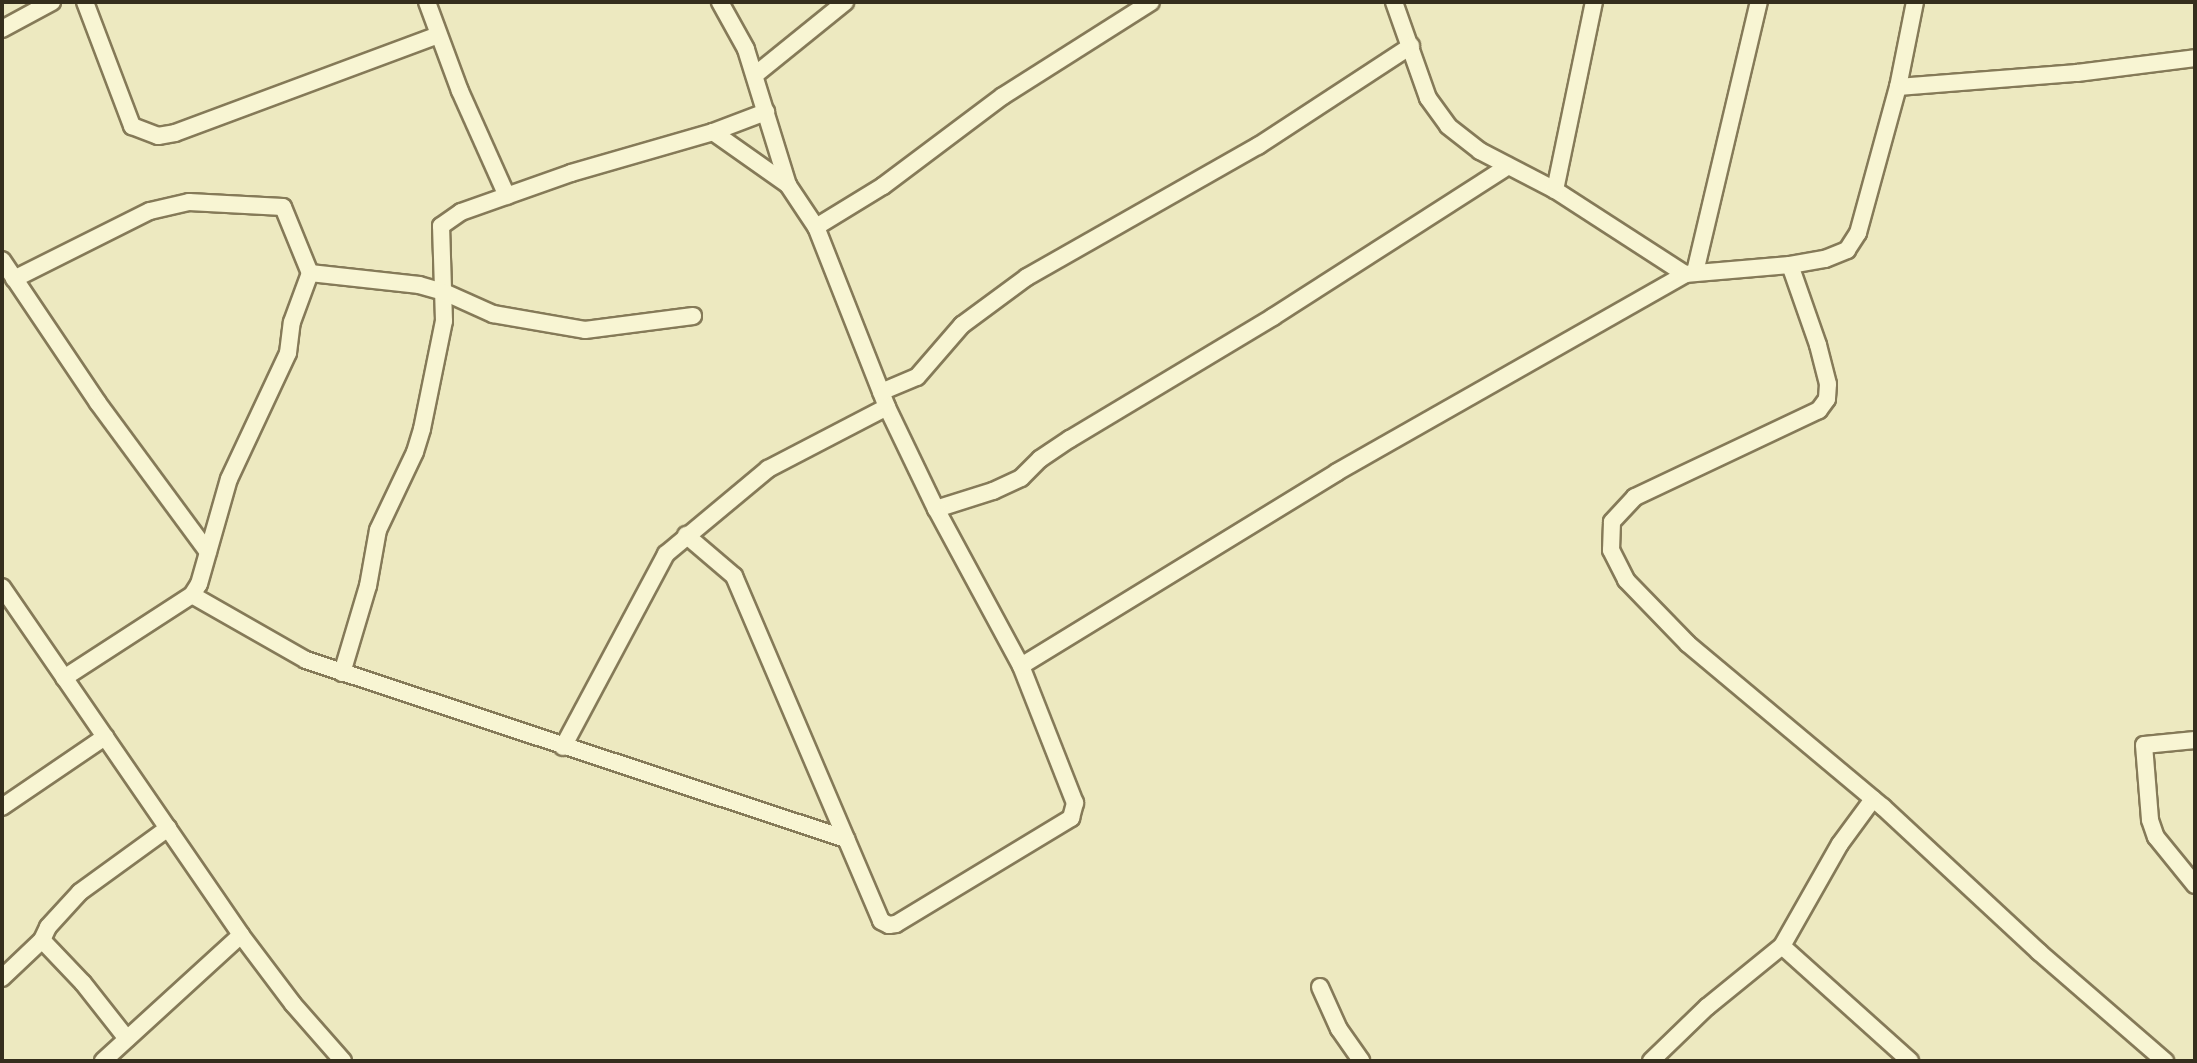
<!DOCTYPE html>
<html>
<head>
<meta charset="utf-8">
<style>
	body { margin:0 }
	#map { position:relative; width:2197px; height:1063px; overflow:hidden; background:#ede9c0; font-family:Bitter,serif }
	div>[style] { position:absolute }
	.roads { filter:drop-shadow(2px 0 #857a58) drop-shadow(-2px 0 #857a58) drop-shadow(0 2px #857a58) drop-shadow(0 -2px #857a58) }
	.minor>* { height:16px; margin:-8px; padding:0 8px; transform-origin:8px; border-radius:8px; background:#f8f5d3 }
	span { translate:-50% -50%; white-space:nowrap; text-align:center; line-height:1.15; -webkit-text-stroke:5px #f4f2cf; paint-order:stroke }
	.frame { position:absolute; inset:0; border:4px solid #352e1d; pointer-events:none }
</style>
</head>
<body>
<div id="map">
	<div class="roads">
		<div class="minor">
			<i style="left:85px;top:2px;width:133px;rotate:69.2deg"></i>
			<i style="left:132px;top:126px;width:28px;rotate:21deg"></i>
			<i style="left:158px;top:136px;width:17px;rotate:-10deg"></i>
			<i style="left:175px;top:133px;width:281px;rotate:-20.4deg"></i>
			<i style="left:427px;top:2px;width:95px;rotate:69.7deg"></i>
			<i style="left:460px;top:91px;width:115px;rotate:65.9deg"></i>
			<i style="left:1394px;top:2px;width:102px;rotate:70.5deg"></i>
			<i style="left:1428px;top:98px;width:34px;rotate:54deg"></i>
			<i style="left:1448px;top:126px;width:41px;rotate:38deg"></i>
			<i style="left:1480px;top:151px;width:85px;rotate:27.5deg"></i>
			<i style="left:1555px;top:190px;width:155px;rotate:32.9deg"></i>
			<i style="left:2px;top:29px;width:57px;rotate:-28.4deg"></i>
			<i style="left:755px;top:75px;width:116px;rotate:-39deg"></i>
			<i style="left:1898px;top:87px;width:180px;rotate:-4.5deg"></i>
			<i style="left:2077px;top:73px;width:119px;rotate:-7.2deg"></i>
			<i style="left:713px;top:132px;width:92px;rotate:35.2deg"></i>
			<i style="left:1555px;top:190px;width:192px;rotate:-78.3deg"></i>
			<i style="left:816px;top:227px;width:79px;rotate:-31.5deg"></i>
			<i style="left:883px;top:186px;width:150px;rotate:-36.9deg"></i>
			<i style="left:1003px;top:96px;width:175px;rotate:-32.4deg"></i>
			<i style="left:2px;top:260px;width:172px;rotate:56.1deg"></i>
			<i style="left:98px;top:403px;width:185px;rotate:53.6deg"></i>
			<i style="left:1790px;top:265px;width:85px;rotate:70.7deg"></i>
			<i style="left:1818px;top:345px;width:40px;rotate:75.6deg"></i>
			<i style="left:1828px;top:384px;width:15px;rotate:94deg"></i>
			<i style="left:1827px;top:399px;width:14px;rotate:126deg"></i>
			<i style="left:1819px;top:410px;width:204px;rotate:154.7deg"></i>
			<i style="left:1635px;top:497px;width:34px;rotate:133deg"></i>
			<i style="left:1612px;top:522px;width:28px;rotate:92deg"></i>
			<i style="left:1611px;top:550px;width:34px;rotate:63deg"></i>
			<i style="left:1626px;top:580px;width:89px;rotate:45.9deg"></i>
			<i style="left:1688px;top:644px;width:254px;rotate:39.9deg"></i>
			<i style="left:1883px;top:807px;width:213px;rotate:42.9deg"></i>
			<i style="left:2039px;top:952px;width:167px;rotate:40.9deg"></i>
			<i style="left:1695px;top:272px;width:277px;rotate:-76.7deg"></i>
			<i style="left:14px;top:279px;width:152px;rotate:-26.6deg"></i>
			<i style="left:150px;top:211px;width:40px;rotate:-13deg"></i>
			<i style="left:189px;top:202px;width:94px;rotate:3deg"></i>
			<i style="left:283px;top:207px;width:71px;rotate:67.8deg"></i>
			<i style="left:881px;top:392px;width:39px;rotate:-23deg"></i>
			<i style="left:917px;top:377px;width:69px;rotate:-49.1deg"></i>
			<i style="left:962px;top:325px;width:81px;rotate:-36.4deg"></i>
			<i style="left:1027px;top:277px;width:266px;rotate:-29.6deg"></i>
			<i style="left:1258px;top:146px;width:183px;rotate:-33.2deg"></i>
			<i style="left:936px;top:509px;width:60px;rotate:-17.5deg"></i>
			<i style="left:993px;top:491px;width:31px;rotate:-25deg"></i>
			<i style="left:1021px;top:478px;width:27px;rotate:-45deg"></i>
			<i style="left:1040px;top:459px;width:36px;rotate:-34deg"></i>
			<i style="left:1070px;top:439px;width:237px;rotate:-31deg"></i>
			<i style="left:1273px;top:317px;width:279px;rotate:-32.7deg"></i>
			<i style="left:686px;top:535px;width:63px;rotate:40.5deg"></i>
			<i style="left:734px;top:576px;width:375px;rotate:66.9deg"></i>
			<i style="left:881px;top:921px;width:9px;rotate:27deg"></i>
			<i style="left:889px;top:925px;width:7px;rotate:-8deg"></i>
			<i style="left:896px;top:924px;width:205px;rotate:-31.2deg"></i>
			<i style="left:1071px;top:818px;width:16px;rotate:-75deg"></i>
			<i style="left:1075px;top:803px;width:147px;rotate:-111.5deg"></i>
			<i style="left:1021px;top:666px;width:179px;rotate:-118.4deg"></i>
			<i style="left:936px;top:509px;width:113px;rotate:-115.7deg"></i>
			<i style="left:887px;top:407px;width:193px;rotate:-111.5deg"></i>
			<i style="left:816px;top:227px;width:50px;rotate:-123.7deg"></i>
			<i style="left:788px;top:185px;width:142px;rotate:-107.2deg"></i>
			<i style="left:746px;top:49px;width:54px;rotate:-119deg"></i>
			<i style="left:2px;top:587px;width:422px;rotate:55.5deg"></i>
			<i style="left:241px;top:935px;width:86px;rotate:53deg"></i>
			<i style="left:293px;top:1004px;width:76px;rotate:48.7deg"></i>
			<i style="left:192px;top:595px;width:131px;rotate:29.7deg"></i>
			<i style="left:306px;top:660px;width:569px;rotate:18.34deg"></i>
			<i style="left:1021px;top:666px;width:371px;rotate:-31.5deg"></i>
			<i style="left:1337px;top:472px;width:400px;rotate:-29.6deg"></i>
			<i style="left:1685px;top:274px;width:105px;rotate:-4.9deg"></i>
			<i style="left:1790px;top:265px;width:36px;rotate:-10deg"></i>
			<i style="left:1825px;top:259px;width:24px;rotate:-22deg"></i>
			<i style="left:1847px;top:250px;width:20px;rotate:-57deg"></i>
			<i style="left:1858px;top:233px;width:151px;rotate:-74.7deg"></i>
			<i style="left:1898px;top:87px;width:87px;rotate:-78.7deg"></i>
			<i style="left:342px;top:673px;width:91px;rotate:-73.4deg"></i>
			<i style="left:368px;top:586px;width:57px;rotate:-79.9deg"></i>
			<i style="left:378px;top:530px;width:86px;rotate:-64.6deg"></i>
			<i style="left:415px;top:452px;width:24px;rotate:-73deg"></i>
			<i style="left:422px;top:429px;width:110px;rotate:-78.5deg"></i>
			<i style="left:444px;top:321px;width:95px;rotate:-91.8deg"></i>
			<i style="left:441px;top:226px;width:24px;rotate:-35deg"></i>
			<i style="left:461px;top:212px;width:117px;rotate:-19.5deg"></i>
			<i style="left:571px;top:173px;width:148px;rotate:-16.1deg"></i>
			<i style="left:713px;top:132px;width:57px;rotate:-20.7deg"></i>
			<i style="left:64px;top:678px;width:153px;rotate:-33deg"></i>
			<i style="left:192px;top:595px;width:13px;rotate:-58deg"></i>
			<i style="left:199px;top:584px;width:109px;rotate:-74.1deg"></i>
			<i style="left:229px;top:479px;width:139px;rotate:-64.9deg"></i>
			<i style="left:288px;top:353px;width:31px;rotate:-83deg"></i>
			<i style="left:292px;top:322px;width:52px;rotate:-69.8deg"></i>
			<i style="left:310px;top:273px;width:110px;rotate:6.3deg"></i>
			<i style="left:419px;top:285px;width:26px;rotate:16deg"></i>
			<i style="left:444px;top:292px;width:54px;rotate:24.2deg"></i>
			<i style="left:493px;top:314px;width:93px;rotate:9.9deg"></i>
			<i style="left:585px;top:330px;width:109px;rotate:-7.4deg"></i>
			<i style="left:2195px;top:740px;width:51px;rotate:174.4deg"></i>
			<i style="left:2144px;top:745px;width:75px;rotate:85.4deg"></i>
			<i style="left:2150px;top:820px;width:18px;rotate:71deg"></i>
			<i style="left:2156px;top:837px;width:62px;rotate:50.9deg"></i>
			<i style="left:563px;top:747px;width:219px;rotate:-61.9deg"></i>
			<i style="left:666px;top:554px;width:133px;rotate:-39.8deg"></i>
			<i style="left:768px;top:469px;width:134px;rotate:-27.5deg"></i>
			<i style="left:2px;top:807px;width:125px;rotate:-34.2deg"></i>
			<i style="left:42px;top:940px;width:59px;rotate:46.4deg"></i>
			<i style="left:83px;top:983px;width:71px;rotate:51.8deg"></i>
			<i style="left:1782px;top:946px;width:172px;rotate:41.9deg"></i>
			<i style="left:2px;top:978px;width:55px;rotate:-43.5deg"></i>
			<i style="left:42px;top:940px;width:14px;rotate:-65deg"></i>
			<i style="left:48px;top:927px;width:47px;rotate:-47.6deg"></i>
			<i style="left:80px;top:892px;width:109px;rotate:-36deg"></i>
			<i style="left:1320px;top:987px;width:46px;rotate:65.7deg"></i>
			<i style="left:1339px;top:1029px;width:39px;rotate:55deg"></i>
			<i style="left:103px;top:1061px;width:187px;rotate:-42.4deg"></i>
			<i style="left:1651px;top:1061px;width:78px;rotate:-44deg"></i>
			<i style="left:1707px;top:1007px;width:97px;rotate:-39.1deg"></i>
			<i style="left:1782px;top:946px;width:117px;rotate:-60.4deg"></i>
			<i style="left:1840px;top:844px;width:56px;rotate:-53.7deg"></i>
		</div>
	</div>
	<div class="frame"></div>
</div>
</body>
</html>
